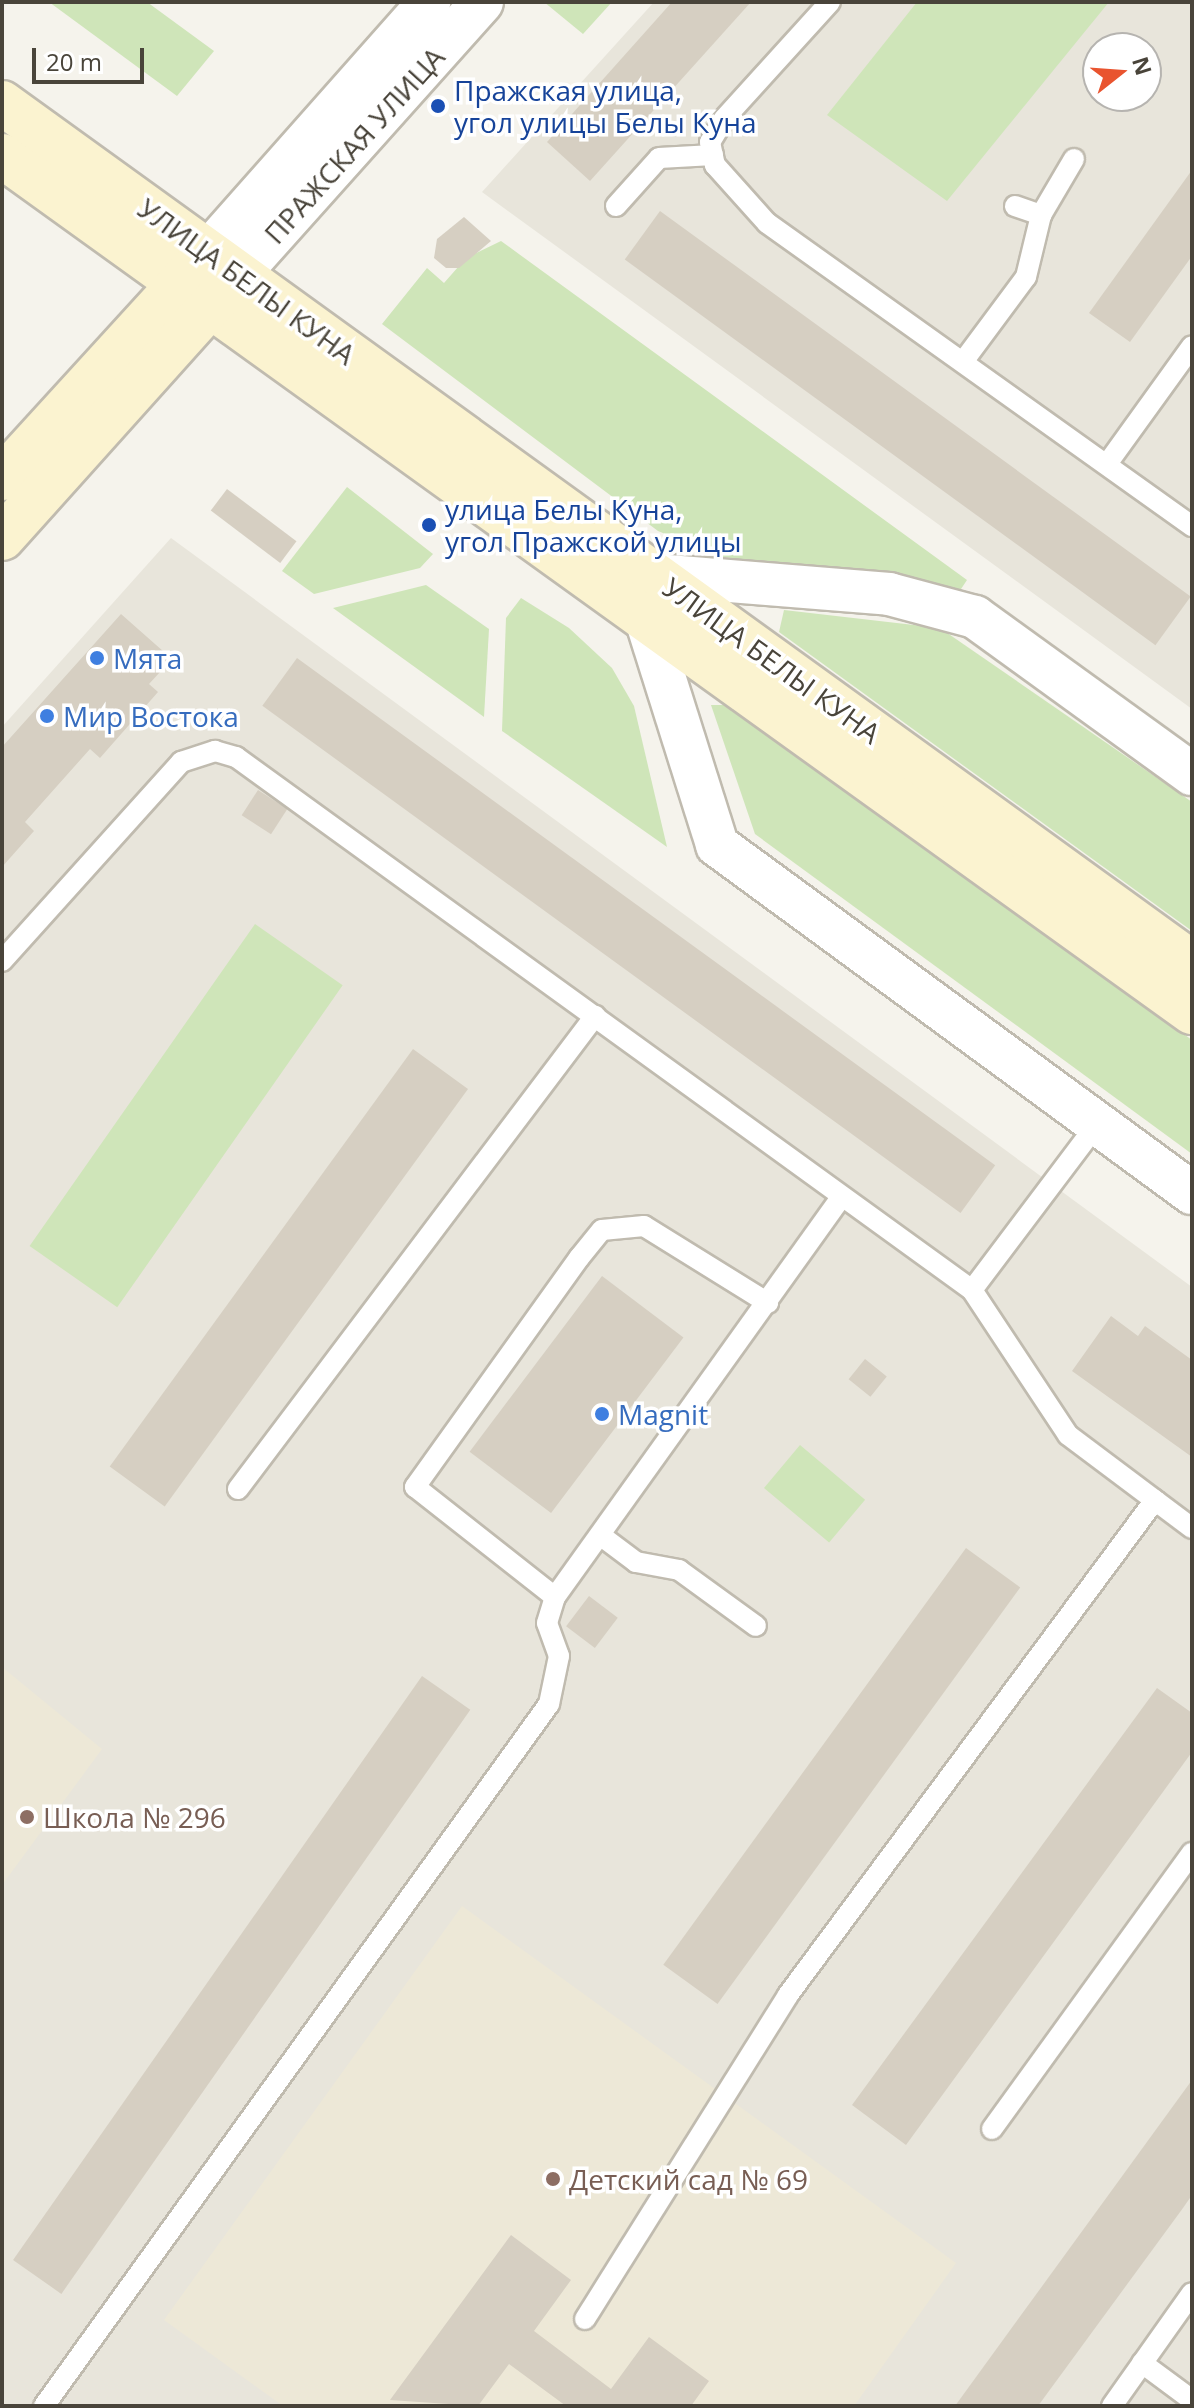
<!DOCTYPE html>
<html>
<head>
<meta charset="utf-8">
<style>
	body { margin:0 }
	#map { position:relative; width:1194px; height:2408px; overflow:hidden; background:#f5f3ec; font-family:"Open Sans",sans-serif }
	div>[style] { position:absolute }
	.residential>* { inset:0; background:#e8e5db }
	.education>* { inset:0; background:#ede8d7 }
	.green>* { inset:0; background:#cfe5b9; transform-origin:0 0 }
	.building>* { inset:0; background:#d6cfc2; transform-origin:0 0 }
	.roads { filter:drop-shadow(2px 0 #c0bbaf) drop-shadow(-2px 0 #c0bbaf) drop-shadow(0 2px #c0bbaf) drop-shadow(0 -2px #c0bbaf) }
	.lane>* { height:20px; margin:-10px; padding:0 10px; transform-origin:10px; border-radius:10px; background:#fff }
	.street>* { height:42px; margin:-21px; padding:0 21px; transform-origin:21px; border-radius:21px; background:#fff }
	.secondary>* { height:44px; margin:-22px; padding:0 22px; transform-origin:22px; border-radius:22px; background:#fbf3d0 }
	.dots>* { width:22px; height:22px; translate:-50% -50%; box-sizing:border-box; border:4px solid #fff; border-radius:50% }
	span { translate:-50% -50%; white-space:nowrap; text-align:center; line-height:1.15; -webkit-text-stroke:7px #fff; paint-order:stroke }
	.transit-label { font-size:28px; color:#164399 }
	.left { translate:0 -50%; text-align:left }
	.street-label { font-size:28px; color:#49443a }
	.shop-label { font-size:28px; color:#366cbe }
	.education-label { font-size:28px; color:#785e54 }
	.frame { position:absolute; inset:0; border:4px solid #49443a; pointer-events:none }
	.north { position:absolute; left:1082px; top:32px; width:80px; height:80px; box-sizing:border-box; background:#fff; border:2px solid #b6b4b0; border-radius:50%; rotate:73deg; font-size:22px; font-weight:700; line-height:32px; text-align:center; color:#49443a }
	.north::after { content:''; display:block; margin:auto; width:28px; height:36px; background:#e9542f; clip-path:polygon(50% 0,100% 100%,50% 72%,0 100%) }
	.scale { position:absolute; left:32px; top:48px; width:112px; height:36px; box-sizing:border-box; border:4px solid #49443a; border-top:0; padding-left:10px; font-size:24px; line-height:28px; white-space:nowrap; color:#49443a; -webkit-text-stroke:6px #fff; paint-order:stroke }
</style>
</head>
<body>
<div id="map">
	<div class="residential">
		<i style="clip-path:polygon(evenodd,654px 2px,1192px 2px,1192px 709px,482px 192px,654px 2px,1098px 48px,1146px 48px,1146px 96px,1098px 96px,1098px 48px)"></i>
		<i style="clip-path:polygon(171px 538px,1192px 1287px,1192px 2406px,2px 2406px,2px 727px)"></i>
	</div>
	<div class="education">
		<i style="clip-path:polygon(2px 1667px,102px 1749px,2px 1885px)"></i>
		<i style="clip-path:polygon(462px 1906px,956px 2263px,854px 2406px,283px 2406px,164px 2320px)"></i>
	</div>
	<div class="green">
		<i style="clip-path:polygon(49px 2px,147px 2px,214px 51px,177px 96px)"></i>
		<i style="clip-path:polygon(544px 2px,612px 2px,583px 34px)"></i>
		<i style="clip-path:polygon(917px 2px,1109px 2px,947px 201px,827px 115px)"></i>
		<i style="clip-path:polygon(501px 241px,967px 580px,957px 595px,718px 556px,658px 531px,382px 324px,427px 268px,444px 283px,466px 258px)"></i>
		<i style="clip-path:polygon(347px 487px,433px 554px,420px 568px,314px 594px,282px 571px)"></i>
		<i style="clip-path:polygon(426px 585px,489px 629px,484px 717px,333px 608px)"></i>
		<i style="clip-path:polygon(521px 598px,569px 628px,612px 668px,634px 706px,667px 847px,502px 731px,506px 618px)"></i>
		<i style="clip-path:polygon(784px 610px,940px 628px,1192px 802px,1192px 931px,779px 632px)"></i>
		<i style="clip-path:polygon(711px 705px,725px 705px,1192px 1040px,1192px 1154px,755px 834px)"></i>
		<i style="left:255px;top:924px;width:107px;height:393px;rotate:35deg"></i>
		<i style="left:800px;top:1445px;width:85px;height:56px;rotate:40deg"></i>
	</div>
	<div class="building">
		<i style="clip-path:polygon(672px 2px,751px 2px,590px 181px,547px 142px)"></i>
		<i style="clip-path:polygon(1192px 170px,1192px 256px,1130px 342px,1089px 313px)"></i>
		<i style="left:660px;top:211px;width:656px;height:60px;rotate:36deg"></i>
		<i style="clip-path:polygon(464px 217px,491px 241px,459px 268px,446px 268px,434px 258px,437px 239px)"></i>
		<i style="left:227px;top:489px;width:87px;height:27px;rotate:37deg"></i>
		<i style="clip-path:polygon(121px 614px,172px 659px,149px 684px,158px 692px,100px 758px,90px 749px,25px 822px,34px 831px,2px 867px,2px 747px)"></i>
		<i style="left:297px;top:658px;width:863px;height:59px;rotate:36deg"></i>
		<i style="left:258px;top:790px;width:35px;height:30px;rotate:33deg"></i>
		<i style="left:413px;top:1049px;width:68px;height:516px;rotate:36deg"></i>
		<i style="left:602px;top:1276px;width:102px;height:220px;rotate:37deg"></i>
		<i style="clip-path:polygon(1111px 1316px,1138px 1336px,1145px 1326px,1192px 1360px,1192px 1457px,1072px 1371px)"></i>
		<i style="left:865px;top:1359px;width:28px;height:26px;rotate:39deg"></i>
		<i style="left:966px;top:1548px;width:67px;height:515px;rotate:36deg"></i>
		<i style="left:589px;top:1596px;width:36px;height:38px;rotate:37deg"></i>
		<i style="left:422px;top:1676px;width:59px;height:713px;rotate:35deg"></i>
		<i style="clip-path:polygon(1157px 1688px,1192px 1713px,1192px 1752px,906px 2145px,852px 2105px)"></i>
		<i style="clip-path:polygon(1192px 2080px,1192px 2195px,1183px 2208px,1038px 2406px,955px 2406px)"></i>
		<i style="clip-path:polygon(511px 2235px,571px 2280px,534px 2331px,611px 2389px,649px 2337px,709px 2381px,691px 2406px,566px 2406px,509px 2364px,478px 2406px,390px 2400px)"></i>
	</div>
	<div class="roads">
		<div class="lane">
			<i style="left:830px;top:2px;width:158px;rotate:132.2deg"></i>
			<i style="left:724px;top:119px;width:27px;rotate:121deg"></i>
			<i style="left:710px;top:142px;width:24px;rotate:78deg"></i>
			<i style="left:715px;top:165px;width:78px;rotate:48.1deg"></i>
			<i style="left:767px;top:223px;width:522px;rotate:35.49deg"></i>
			<i style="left:616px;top:206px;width:64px;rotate:-48.1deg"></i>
			<i style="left:659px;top:158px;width:54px;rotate:-3.2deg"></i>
			<i style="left:1015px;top:206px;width:28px;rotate:19deg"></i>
			<i style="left:965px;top:359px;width:102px;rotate:-53.4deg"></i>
			<i style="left:1026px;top:277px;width:64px;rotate:-76.4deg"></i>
			<i style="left:1041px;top:215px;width:65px;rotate:-59.5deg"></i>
			<i style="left:1107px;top:464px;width:145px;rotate:-54.2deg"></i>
			<i style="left:2px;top:961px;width:268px;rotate:-48deg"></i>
			<i style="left:181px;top:762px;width:36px;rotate:-18deg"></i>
			<i style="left:215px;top:751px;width:22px;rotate:16deg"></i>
			<i style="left:236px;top:757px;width:909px;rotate:35.91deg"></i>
			<i style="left:972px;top:1290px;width:174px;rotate:56.5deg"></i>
			<i style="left:1068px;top:1435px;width:155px;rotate:36.9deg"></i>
			<i style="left:972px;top:1290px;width:208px;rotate:-53deg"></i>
			<i style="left:238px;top:1489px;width:593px;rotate:-52.96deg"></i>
			<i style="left:600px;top:1535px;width:45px;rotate:36.9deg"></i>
			<i style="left:636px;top:1562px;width:44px;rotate:10.5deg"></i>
			<i style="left:679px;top:1570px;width:95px;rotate:36deg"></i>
			<i style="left:555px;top:1597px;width:178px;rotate:-141.8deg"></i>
			<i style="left:415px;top:1487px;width:282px;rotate:-54.4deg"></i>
			<i style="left:579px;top:1258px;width:36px;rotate:-51deg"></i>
			<i style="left:602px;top:1230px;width:42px;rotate:-5.4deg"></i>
			<i style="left:644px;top:1226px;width:146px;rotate:31.8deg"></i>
			<i style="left:992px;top:2129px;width:341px;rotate:-54.1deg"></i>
			<i style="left:585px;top:2319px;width:382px;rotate:-57.9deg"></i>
			<i style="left:788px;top:1995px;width:616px;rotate:-53.45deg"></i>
			<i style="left:1142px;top:2363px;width:62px;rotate:36.5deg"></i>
			<i style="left:44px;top:2406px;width:865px;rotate:-54.27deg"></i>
			<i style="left:549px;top:1704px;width:49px;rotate:-78.2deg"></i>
			<i style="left:559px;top:1656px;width:35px;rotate:-110deg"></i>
			<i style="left:547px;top:1623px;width:27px;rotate:-73deg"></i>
			<i style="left:555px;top:1597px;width:491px;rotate:-54.4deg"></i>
			<i style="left:1112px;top:2406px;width:138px;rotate:-54.7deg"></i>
		</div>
		<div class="street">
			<i style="left:208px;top:252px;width:334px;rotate:-48.5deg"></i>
			<i style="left:238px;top:275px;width:366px;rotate:-48.2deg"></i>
			<i style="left:655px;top:575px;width:235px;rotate:4.6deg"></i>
			<i style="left:889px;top:594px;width:89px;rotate:15deg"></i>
			<i style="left:975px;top:617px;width:268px;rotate:35.9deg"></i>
			<i style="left:645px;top:616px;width:240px;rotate:72.5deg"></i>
			<i style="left:717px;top:845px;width:589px;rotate:36.23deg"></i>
		</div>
		<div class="secondary">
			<i style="left:2px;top:103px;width:1468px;rotate:35.86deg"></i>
			<i style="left:2px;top:156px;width:1466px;rotate:35.73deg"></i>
			<i style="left:2px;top:478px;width:291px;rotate:-47.6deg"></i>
			<i style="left:2px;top:538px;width:338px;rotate:-48.1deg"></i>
		</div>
	</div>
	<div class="dots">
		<i style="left:438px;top:106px;background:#1a4fb4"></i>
		<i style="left:429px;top:525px;background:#1a4fb4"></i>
		<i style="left:97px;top:658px;background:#3f7fe0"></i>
		<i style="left:47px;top:716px;background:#3f7fe0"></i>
		<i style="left:602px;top:1414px;background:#3f7fe0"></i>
		<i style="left:27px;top:1817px;background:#8d6e63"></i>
		<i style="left:553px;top:2179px;background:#8d6e63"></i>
	</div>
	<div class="transit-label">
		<span class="left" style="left:454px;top:106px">Пражская улица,<br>угол улицы Белы Куна</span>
		<span class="left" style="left:445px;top:525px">улица Белы Куна,<br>угол Пражской улицы</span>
	</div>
	<div class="street-label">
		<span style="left:354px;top:145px;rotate:-48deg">ПРАЖСКАЯ УЛИЦА</span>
		<span style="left:247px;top:281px;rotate:36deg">УЛИЦА БЕЛЫ КУНА</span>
		<span style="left:772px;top:660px;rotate:36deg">УЛИЦА БЕЛЫ КУНА</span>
	</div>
	<div class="shop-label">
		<span class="left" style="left:113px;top:658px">Мята</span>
		<span class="left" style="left:63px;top:716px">Мир Востока</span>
		<span class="left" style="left:618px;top:1414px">Magnit</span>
	</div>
	<div class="education-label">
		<span class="left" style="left:43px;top:1817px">Школа № 296</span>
		<span class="left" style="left:569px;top:2179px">Детский сад № 69</span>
	</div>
	<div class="frame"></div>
	<div class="north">N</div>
	<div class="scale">20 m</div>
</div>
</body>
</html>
